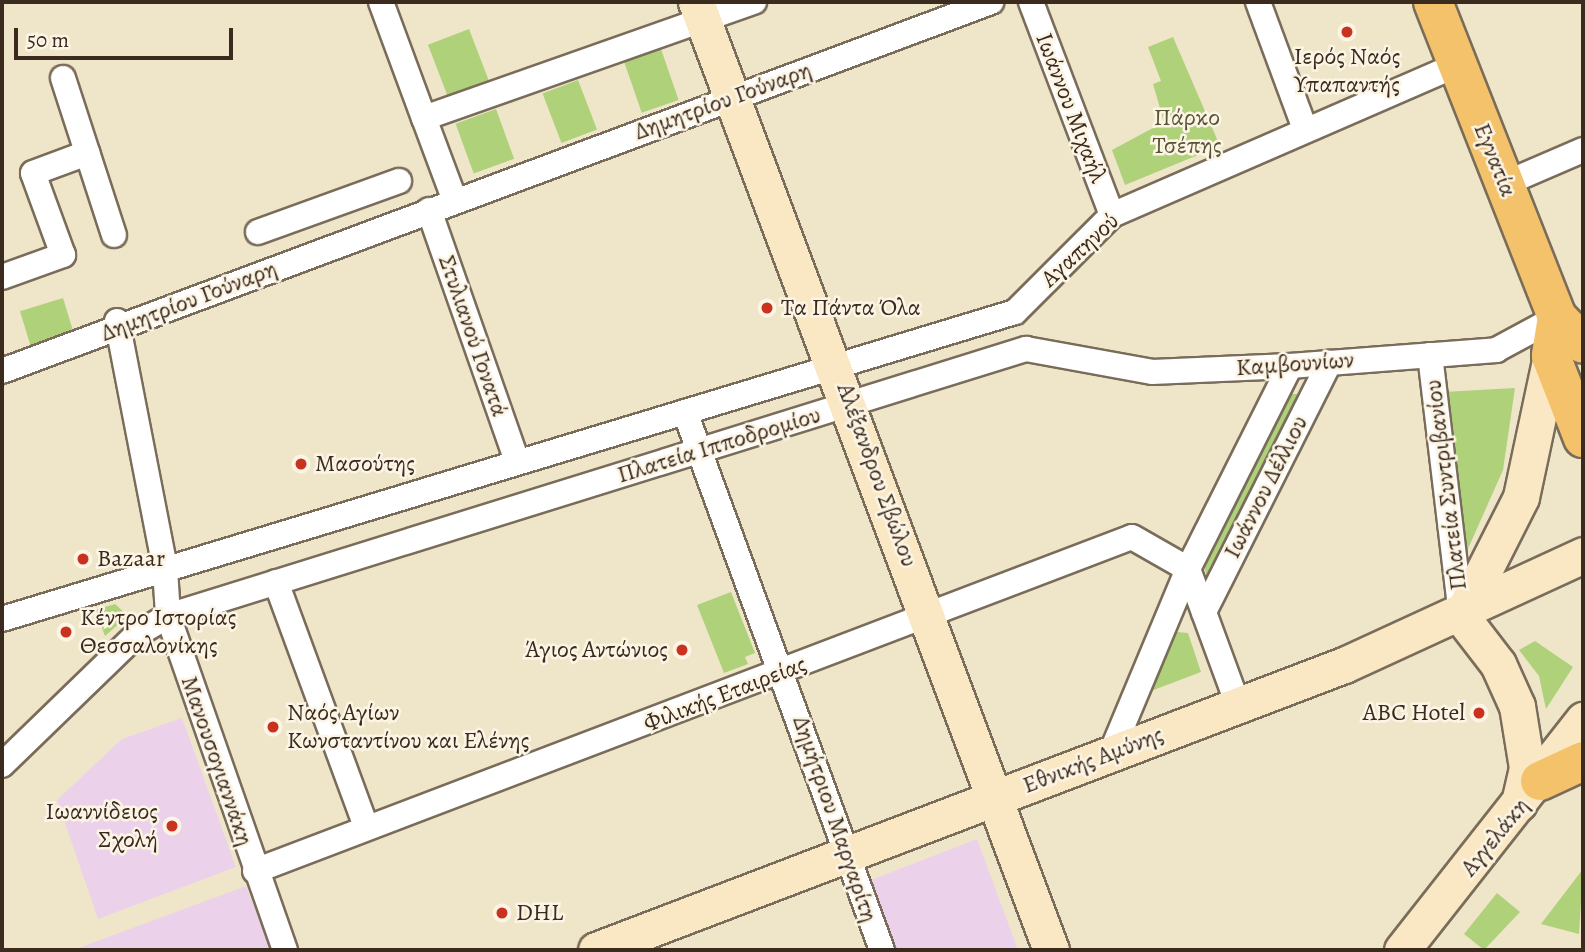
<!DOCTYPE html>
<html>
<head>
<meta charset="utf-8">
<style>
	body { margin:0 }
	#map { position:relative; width:1585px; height:952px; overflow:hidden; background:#efe6c9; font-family:Alegreya,serif }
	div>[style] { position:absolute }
	.built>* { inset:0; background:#ecd1ea }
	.green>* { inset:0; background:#aed17a; transform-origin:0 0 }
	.roads { filter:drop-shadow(2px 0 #7a6c5a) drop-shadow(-2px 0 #7a6c5a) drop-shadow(0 2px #7a6c5a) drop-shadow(0 -2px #7a6c5a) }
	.street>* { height:24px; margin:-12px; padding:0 12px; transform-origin:12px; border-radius:12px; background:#fff }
	.secondary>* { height:35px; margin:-17.5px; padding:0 17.5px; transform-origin:17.5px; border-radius:17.5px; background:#fae7c3 }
	.primary>* { height:38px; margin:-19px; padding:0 19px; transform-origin:19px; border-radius:19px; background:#f3c26a }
	.dots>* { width:19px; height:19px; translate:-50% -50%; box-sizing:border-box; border:4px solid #fcf5e5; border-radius:50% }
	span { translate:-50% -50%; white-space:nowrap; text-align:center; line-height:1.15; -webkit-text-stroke:5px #fcf5e5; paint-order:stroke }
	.poi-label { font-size:24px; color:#3b2a1e }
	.left { translate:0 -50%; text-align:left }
	.right { translate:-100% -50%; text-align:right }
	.street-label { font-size:24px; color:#3b2a1e }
	.park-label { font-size:24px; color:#585435 }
	.frame { position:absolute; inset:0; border:4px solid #3b2a1e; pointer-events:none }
	.scale { position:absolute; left:14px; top:28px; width:219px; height:32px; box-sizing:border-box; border:4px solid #3b2a1e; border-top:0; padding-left:9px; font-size:21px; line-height:24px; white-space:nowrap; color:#3b2a1e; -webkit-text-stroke:5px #fcf5e5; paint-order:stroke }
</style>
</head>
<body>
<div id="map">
	<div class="built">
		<i style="clip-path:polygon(182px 718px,236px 867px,98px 919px,57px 800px,122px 739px)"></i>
		<i style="clip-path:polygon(977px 839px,1018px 950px,896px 950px,871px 880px)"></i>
		<i style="clip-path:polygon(246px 886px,271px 950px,73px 950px)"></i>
	</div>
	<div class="green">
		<i style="left:469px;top:29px;width:67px;height:44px;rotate:69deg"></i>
		<i style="clip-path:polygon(1173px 37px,1220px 146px,1125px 185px,1112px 150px,1164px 122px,1153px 84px,1161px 81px,1148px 47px)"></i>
		<i style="left:661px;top:49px;width:54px;height:39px;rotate:71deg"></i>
		<i style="left:578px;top:80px;width:53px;height:38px;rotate:69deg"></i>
		<i style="left:496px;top:109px;width:53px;height:43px;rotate:70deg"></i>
		<i style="left:63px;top:298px;width:41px;height:45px;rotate:73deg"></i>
		<i style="clip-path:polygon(1515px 388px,1503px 470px,1467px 551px,1461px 549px,1443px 392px)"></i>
		<i style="clip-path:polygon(1313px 393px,1213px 594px,1198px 549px,1275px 395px)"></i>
		<i style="clip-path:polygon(731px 592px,755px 653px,745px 657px,748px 664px,724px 673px,697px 605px)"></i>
		<i style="clip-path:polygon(115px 604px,128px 616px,105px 636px,95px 610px)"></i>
		<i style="clip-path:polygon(1177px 632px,1188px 633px,1201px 672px,1151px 691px)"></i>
		<i style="clip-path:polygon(1535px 641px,1573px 667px,1546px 709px,1539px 676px,1519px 650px)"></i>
		<i style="clip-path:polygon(1583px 869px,1579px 934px,1541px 924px)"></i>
		<i style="clip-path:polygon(1497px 893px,1520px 912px,1484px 950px,1464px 934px)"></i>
	</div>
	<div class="roads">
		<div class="street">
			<i style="left:381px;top:2px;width:124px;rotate:69.7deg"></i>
			<i style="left:1031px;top:2px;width:228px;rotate:69.2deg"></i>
			<i style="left:1258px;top:2px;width:135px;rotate:69.7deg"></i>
			<i style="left:63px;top:78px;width:165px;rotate:72deg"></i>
			<i style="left:1504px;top:184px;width:86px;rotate:-23.3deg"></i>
			<i style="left:455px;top:201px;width:89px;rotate:-110.5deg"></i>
			<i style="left:424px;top:118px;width:350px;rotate:-19.4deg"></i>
			<i style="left:429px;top:210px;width:266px;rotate:70.7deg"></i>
			<i style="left:258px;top:232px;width:150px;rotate:-19.9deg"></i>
			<i style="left:2px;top:277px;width:65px;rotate:-19.8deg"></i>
			<i style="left:63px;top:255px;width:87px;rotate:-110.1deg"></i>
			<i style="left:33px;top:173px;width:58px;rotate:-20.3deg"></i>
			<i style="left:117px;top:321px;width:252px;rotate:79deg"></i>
			<i style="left:165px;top:568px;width:48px;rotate:86.4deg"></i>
			<i style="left:168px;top:616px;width:354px;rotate:70.7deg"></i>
			<i style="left:1430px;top:355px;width:263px;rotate:83.2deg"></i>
			<i style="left:2px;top:371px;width:1056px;rotate:-20.46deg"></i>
			<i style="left:685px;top:412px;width:573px;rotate:69.89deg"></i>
			<i style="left:276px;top:582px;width:261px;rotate:69.8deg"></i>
			<i style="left:1204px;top:612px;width:279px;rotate:-63.3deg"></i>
			<i style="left:2px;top:619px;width:1058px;rotate:-16.86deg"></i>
			<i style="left:1015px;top:312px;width:137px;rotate:-45deg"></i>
			<i style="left:1112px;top:215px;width:376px;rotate:-23.5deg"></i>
			<i style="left:1111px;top:753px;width:199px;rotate:-67.3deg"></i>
			<i style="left:1188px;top:569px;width:227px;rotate:-63.3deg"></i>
			<i style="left:2px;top:765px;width:187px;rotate:-44.1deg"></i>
			<i style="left:136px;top:635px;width:37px;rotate:-31deg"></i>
			<i style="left:168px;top:616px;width:899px;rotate:-17.29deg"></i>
			<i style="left:1026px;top:349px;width:128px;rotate:10.3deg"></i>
			<i style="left:1152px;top:372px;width:138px;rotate:-2.5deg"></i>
			<i style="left:1290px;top:366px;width:207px;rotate:-4.4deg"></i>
			<i style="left:1496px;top:350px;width:69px;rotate:-28.4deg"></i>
			<i style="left:255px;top:871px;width:938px;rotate:-20.85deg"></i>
			<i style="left:1132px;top:537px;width:64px;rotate:29.7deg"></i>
			<i style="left:1188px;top:569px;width:145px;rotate:69.8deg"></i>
		</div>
		<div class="secondary">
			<i style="left:696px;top:2px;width:1012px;rotate:69.47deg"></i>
			<i style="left:1461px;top:616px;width:133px;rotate:-63.2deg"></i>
			<i style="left:1521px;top:497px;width:144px;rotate:-78deg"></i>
			<i style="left:1461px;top:616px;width:61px;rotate:52.4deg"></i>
			<i style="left:1498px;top:664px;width:46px;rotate:65.7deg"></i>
			<i style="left:1517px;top:706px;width:63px;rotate:80.8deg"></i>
			<i style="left:1527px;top:768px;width:36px;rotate:103deg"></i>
			<i style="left:596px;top:950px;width:800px;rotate:-20.86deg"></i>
			<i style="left:1344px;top:665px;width:263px;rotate:-24.7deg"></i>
			<i style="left:1402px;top:950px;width:293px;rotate:-51.8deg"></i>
		</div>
		<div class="primary">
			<i style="left:1433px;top:2px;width:339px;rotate:68.5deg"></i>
			<i style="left:1557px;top:317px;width:37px;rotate:46deg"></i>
			<i style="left:1557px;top:317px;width:39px;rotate:99deg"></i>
			<i style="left:1551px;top:356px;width:88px;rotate:68.7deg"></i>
			<i style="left:1540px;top:781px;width:47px;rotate:-24.9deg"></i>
		</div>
	</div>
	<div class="dots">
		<i style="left:1347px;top:32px;background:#c8321e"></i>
		<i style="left:767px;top:308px;background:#c8321e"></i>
		<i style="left:301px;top:464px;background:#c8321e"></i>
		<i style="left:83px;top:559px;background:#c8321e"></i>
		<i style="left:66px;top:632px;background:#c8321e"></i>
		<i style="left:682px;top:650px;background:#c8321e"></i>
		<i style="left:1479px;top:713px;background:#c8321e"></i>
		<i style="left:273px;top:727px;background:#c8321e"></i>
		<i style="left:172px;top:826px;background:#c8321e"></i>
		<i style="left:502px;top:913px;background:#c8321e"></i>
	</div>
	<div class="poi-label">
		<span style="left:1347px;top:71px">Ιερός Ναός<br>Υπαπαντής</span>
		<span class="left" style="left:781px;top:308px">Τα Πάντα Όλα</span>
		<span class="left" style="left:315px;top:464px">Μασούτης</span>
		<span class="left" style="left:97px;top:559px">Bazaar</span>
		<span class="left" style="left:80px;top:632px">Κέντρο Ιστορίας<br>Θεσσαλονίκης</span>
		<span class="right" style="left:668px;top:650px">Άγιος Αντώνιος</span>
		<span class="left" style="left:287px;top:727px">Ναός Αγίων<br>Κωνσταντίνου και Ελένης</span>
		<span class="right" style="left:1465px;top:713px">ABC Hotel</span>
		<span class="right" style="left:158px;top:826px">Ιωαννίδειος<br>Σχολή</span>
		<span class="left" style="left:516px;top:913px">DHL</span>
	</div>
	<div class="street-label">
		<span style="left:723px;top:101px;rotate:-20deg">Δημητρίου Γούναρη</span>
		<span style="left:1071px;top:108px;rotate:69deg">Ιωάννου Μιχαήλ</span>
		<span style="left:1495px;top:160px;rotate:68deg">Εγνατία</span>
		<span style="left:1080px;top:250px;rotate:-43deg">Αγαπηνού</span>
		<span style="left:189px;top:301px;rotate:-21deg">Δημητρίου Γούναρη</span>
		<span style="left:473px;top:336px;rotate:71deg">Στυλιανού Γονατά</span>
		<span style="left:1295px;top:364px;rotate:-4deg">Καμβουνίων</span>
		<span style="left:719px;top:445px;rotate:-17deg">Πλατεία Ιπποδρομίου</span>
		<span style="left:877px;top:475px;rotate:70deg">Αλέξανδρου Σβώλου</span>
		<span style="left:1446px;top:485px;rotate:-97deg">Πλατεία Συντριβανίου</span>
		<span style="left:1266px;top:487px;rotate:-63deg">Ιωάννου Δέλλιου</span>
		<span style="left:725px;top:694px;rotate:-21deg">Φιλικής Εταιρείας</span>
		<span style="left:1093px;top:760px;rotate:-21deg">Εθνικής Αμύνης</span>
		<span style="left:217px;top:761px;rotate:71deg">Μανουσογιαννάκη</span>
		<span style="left:835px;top:819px;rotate:71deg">Δημήτριου Μαργαρίτη</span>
		<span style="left:1495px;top:837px;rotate:-51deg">Αγγελάκη</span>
	</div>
	<div class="park-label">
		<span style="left:1187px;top:132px">Πάρκο<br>Τσέπης</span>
	</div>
	<div class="frame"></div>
	<div class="scale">50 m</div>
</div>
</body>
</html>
